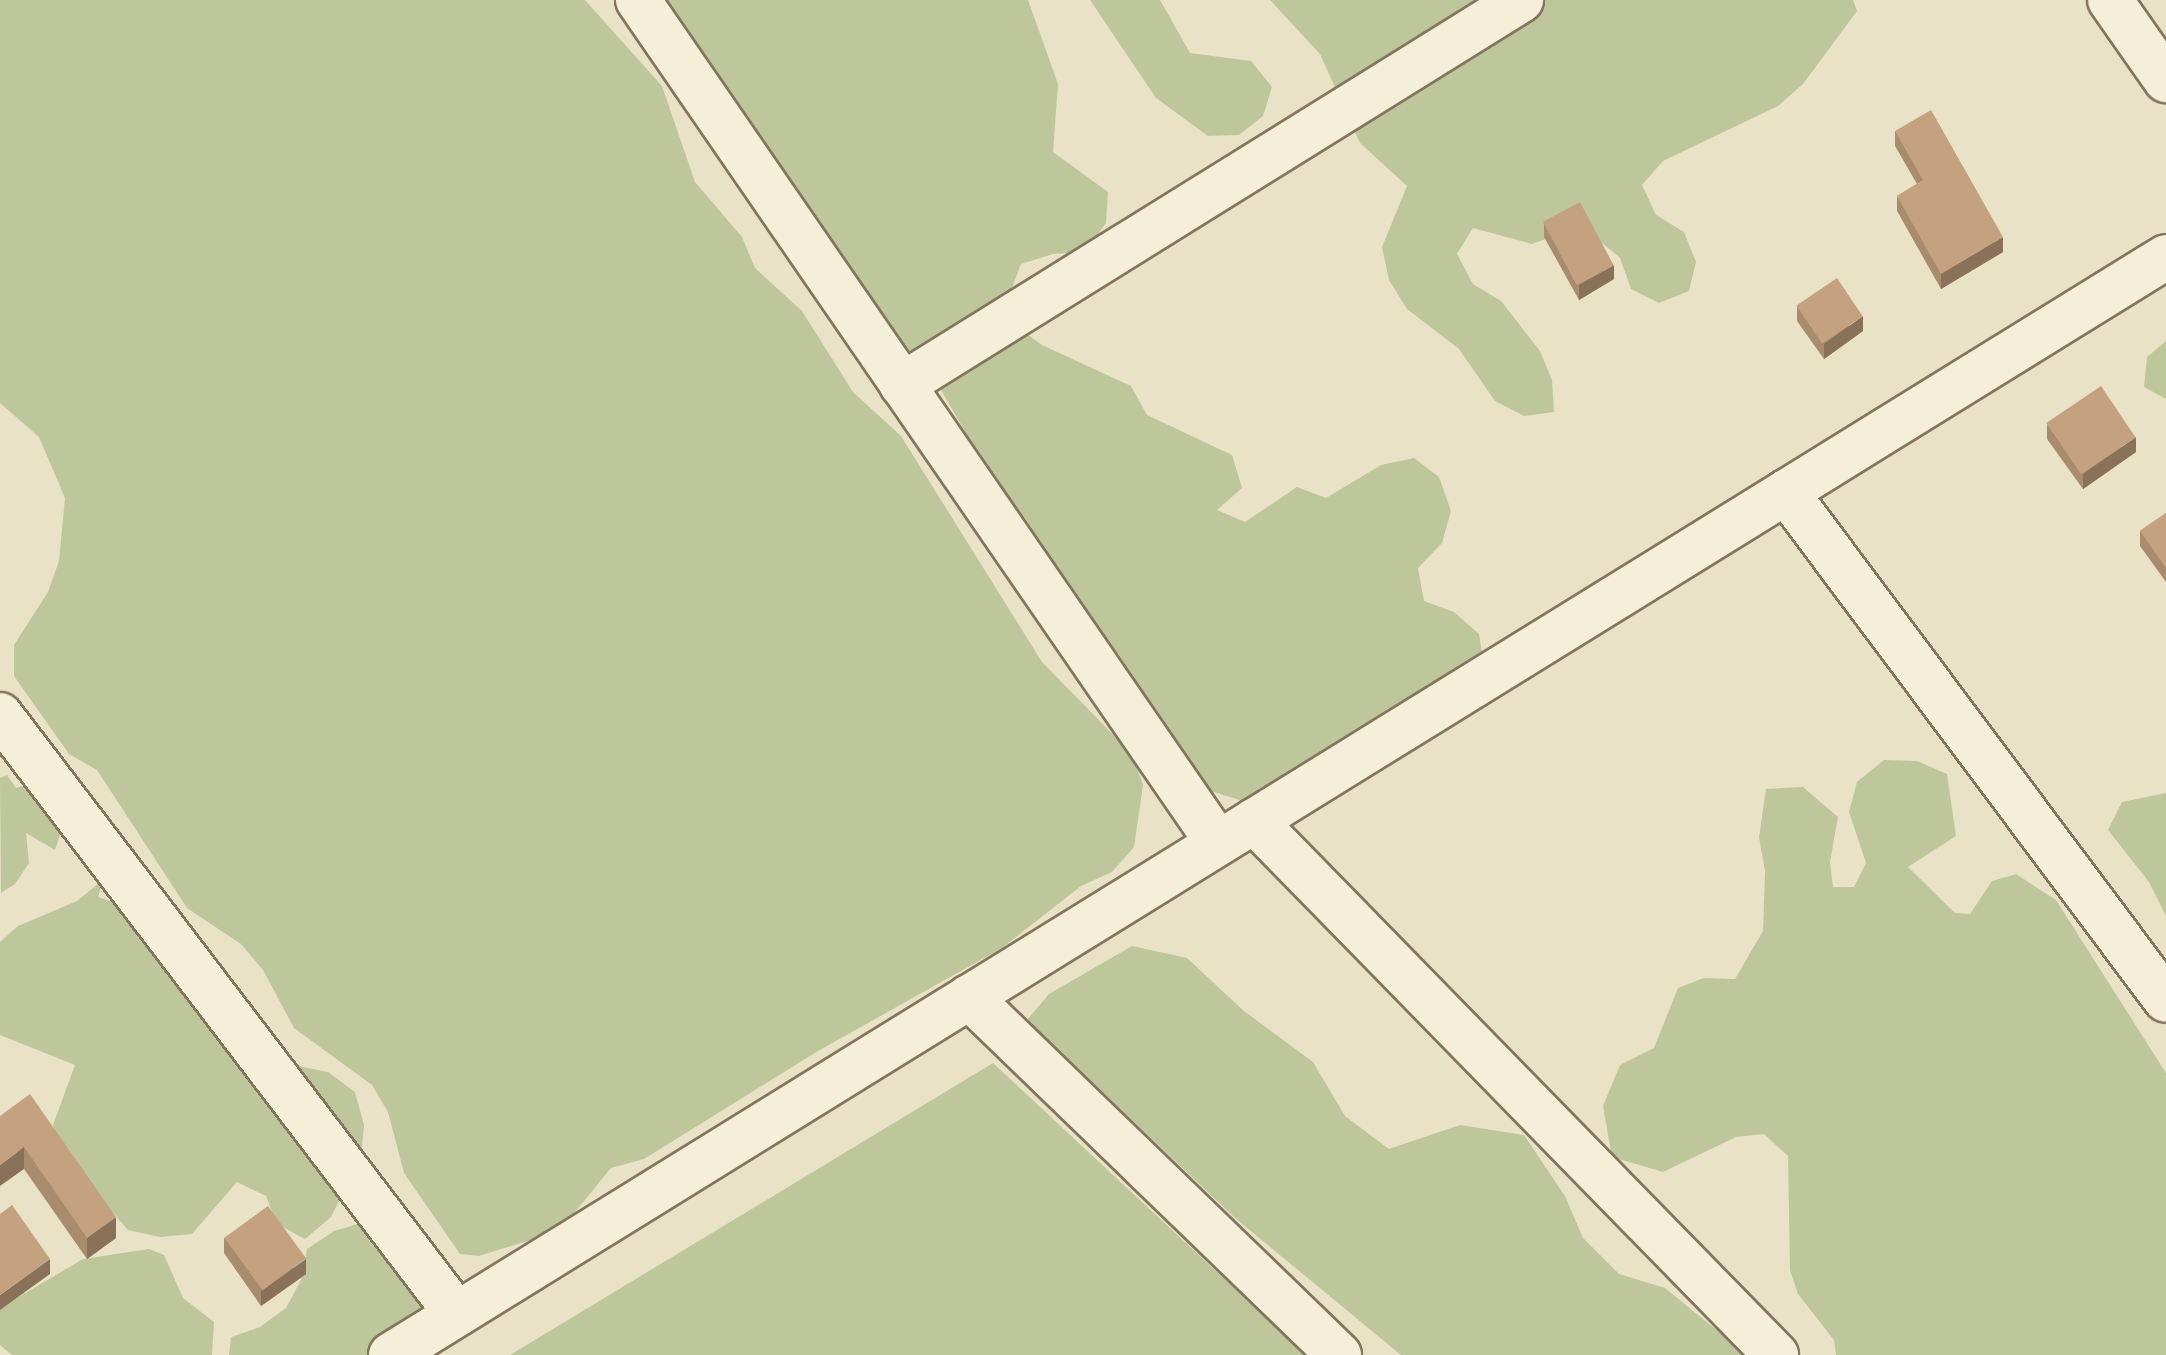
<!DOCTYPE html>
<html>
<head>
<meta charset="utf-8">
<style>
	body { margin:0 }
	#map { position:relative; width:2166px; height:1355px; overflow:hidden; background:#eae2c7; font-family:Georgia,serif }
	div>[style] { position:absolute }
	.green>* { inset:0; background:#bec79b }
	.roads { filter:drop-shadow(2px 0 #83755e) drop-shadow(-2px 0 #83755e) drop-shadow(0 2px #83755e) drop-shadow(0 -2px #83755e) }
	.minor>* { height:44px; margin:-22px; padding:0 22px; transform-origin:22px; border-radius:22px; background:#f5efd9 }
	.wall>* { inset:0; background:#a98b6e }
	.shaded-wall>* { inset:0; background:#89715a }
	.building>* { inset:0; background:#c4a280; transform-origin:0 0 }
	span { translate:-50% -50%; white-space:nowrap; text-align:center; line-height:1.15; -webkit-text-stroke:8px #f2ecd5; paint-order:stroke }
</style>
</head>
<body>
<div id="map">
	<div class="green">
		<i style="clip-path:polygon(0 0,585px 0,662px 86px,695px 182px,742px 237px,755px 268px,802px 311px,853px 392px,901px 436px,1042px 662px,1132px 754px,1143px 785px,1134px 847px,1112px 872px,1081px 886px,1002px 948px,818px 1051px,644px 1159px,611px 1168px,571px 1217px,543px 1236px,479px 1256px,460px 1254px,404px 1173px,388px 1112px,372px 1085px,294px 1028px,263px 970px,241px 944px,187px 908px,97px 770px,69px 754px,14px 676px,14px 645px,48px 592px,59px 561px,65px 498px,39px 437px,0 403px)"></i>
		<i style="clip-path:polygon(650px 0,1028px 0,1058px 84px,1053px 152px,1108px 192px,1106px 223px,1085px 252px,1053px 254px,1021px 264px,1010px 293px,1016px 326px,1042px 345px,1131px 386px,1147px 415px,1232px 455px,1242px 488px,1217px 510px,1245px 522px,1297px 487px,1326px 498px,1381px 465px,1414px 458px,1439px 477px,1451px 511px,1442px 543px,1418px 568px,1424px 601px,1454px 612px,1479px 634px,1484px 665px,1311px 789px,1243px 801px,1214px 792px,1198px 797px,1120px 656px,1077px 607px,1025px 518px,1002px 495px,938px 385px,912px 360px)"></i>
		<i style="clip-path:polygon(1090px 0,1160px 0,1190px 53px,1251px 61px,1272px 87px,1263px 116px,1239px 135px,1208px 136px,1156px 98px)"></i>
		<i style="clip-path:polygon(1270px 0,1853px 0,1857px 11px,1803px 84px,1778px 106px,1663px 161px,1642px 185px,1656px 215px,1684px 232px,1696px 262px,1689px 291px,1659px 303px,1631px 289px,1620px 258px,1594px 236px,1562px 233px,1532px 244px,1473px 228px,1457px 254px,1473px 284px,1501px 301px,1540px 351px,1552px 380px,1554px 412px,1524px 416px,1495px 401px,1459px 349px,1407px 309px,1389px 280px,1382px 247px,1407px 186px,1360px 143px,1320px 54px)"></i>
		<i style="clip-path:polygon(2166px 341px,2166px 399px,2144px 387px,2147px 357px)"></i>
		<i style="clip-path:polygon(1884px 760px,1917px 761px,1947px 774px,1956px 836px,1908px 867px,1955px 913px,1970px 914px,1992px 881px,2016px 874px,2056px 900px,2166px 1073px,2166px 1355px,1836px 1355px,1834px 1340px,1798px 1294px,1790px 1270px,1788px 1156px,1764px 1134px,1736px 1137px,1663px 1172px,1612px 1157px,1603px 1106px,1620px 1065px,1654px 1048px,1678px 988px,1704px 978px,1735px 979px,1763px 931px,1765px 871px,1759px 837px,1766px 789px,1803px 787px,1838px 817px,1830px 862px,1833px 887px,1854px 887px,1866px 863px,1849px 812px,1857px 782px)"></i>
		<i style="clip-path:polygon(7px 775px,16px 788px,40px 781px,70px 804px,55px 850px,26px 833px,29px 863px,15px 884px,1px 893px,0 778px)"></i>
		<i style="clip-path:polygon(2166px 793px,2166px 916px,2149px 882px,2108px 830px,2122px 802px)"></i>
		<i style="clip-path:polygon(104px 879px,98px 897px,128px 907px,268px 1060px,328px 1072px,355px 1092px,364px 1125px,361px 1157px,331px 1217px,305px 1239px,277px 1224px,266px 1196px,237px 1182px,192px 1234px,160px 1237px,128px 1230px,64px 1156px,53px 1125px,75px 1065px,0 1035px,0 942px,18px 926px,77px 901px)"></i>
		<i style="clip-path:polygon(1132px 946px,1187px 958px,1244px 1011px,1313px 1062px,1345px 1116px,1389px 1149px,1460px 1125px,1524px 1135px,1565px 1196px,1583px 1238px,1619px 1274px,1665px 1288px,1747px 1355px,1401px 1355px,1235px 1218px,1027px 1020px,1049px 994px)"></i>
		<i style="clip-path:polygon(993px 1063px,1306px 1355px,510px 1355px)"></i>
		<i style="clip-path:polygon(368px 1221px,365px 1235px,386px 1261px,412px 1279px,427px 1309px,426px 1355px,229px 1355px,231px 1337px,260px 1327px,286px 1308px,301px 1280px,307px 1249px,334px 1231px)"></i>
		<i style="clip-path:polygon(149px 1249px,164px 1255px,183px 1298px,214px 1322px,212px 1355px,12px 1355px,0 1345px,0 1308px,83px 1259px)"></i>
	</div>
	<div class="roads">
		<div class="minor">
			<i style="left:638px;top:0;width:1023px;rotate:55.47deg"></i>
			<i style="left:2110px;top:0;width:98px;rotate:55deg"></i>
			<i style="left:902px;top:385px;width:729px;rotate:-31.88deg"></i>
			<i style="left:1786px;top:492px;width:634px;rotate:53.2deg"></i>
			<i style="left:0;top:715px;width:753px;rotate:52.66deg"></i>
			<i style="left:1254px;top:821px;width:747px;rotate:45.65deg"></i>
			<i style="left:969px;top:997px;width:515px;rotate:44.06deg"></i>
			<i style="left:391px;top:1355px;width:2087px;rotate:-31.74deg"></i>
		</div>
	</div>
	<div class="wall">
		<i style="clip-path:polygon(1895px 131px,2003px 252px,1941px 289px,1897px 211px,1897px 196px,1917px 184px,1895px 146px)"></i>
		<i style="clip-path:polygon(1544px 223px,1614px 279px,1579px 300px,1544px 237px)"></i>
		<i style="clip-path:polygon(1797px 306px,1863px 331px,1824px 359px,1797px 321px)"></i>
		<i style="clip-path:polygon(2047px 424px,2136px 452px,2083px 489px,2047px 439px)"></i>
		<i style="clip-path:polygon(2166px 513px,2166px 582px,2140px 546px,2140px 531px)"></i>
		<i style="clip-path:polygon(0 1116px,116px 1238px,87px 1259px,24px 1169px)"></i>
		<i style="clip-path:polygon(224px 1238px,306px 1274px,261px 1306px,224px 1253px)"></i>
	</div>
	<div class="shaded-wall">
		<i style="clip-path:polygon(2003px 237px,2003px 252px,1941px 289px,1941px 274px)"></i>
		<i style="clip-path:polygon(1614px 265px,1614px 279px,1579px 300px,1579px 285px)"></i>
		<i style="clip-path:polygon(1863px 316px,1863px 331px,1824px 359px,1824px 344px)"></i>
		<i style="clip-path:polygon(2136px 437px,2136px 452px,2083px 489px,2083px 474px)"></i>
		<i style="clip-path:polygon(24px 1147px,24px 1169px,0 1186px,0 1165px)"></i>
		<i style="clip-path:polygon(116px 1217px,116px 1238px,87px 1259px,87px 1238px)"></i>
		<i style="clip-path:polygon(50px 1259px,50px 1274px,0 1310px,0 1295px)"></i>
		<i style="clip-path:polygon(306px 1259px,306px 1274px,261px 1306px,261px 1291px)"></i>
	</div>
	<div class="building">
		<i style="clip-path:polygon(1931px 110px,2003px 237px,1941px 274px,1897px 196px,1923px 180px,1895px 131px)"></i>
		<i style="left:1580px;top:202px;width:72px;height:42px;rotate:62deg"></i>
		<i style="left:1837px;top:278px;width:46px;height:49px;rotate:56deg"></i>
		<i style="left:2101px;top:386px;width:62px;height:66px;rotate:56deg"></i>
		<i style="clip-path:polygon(2166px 513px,2166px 568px,2140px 531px)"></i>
		<i style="clip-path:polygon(30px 1094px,116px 1217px,87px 1238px,24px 1147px,0 1165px,0 1116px)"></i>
		<i style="clip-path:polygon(12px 1205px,50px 1259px,0 1295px,0 1214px)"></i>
		<i style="left:268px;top:1206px;width:65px;height:54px;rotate:54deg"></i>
	</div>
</div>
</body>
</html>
